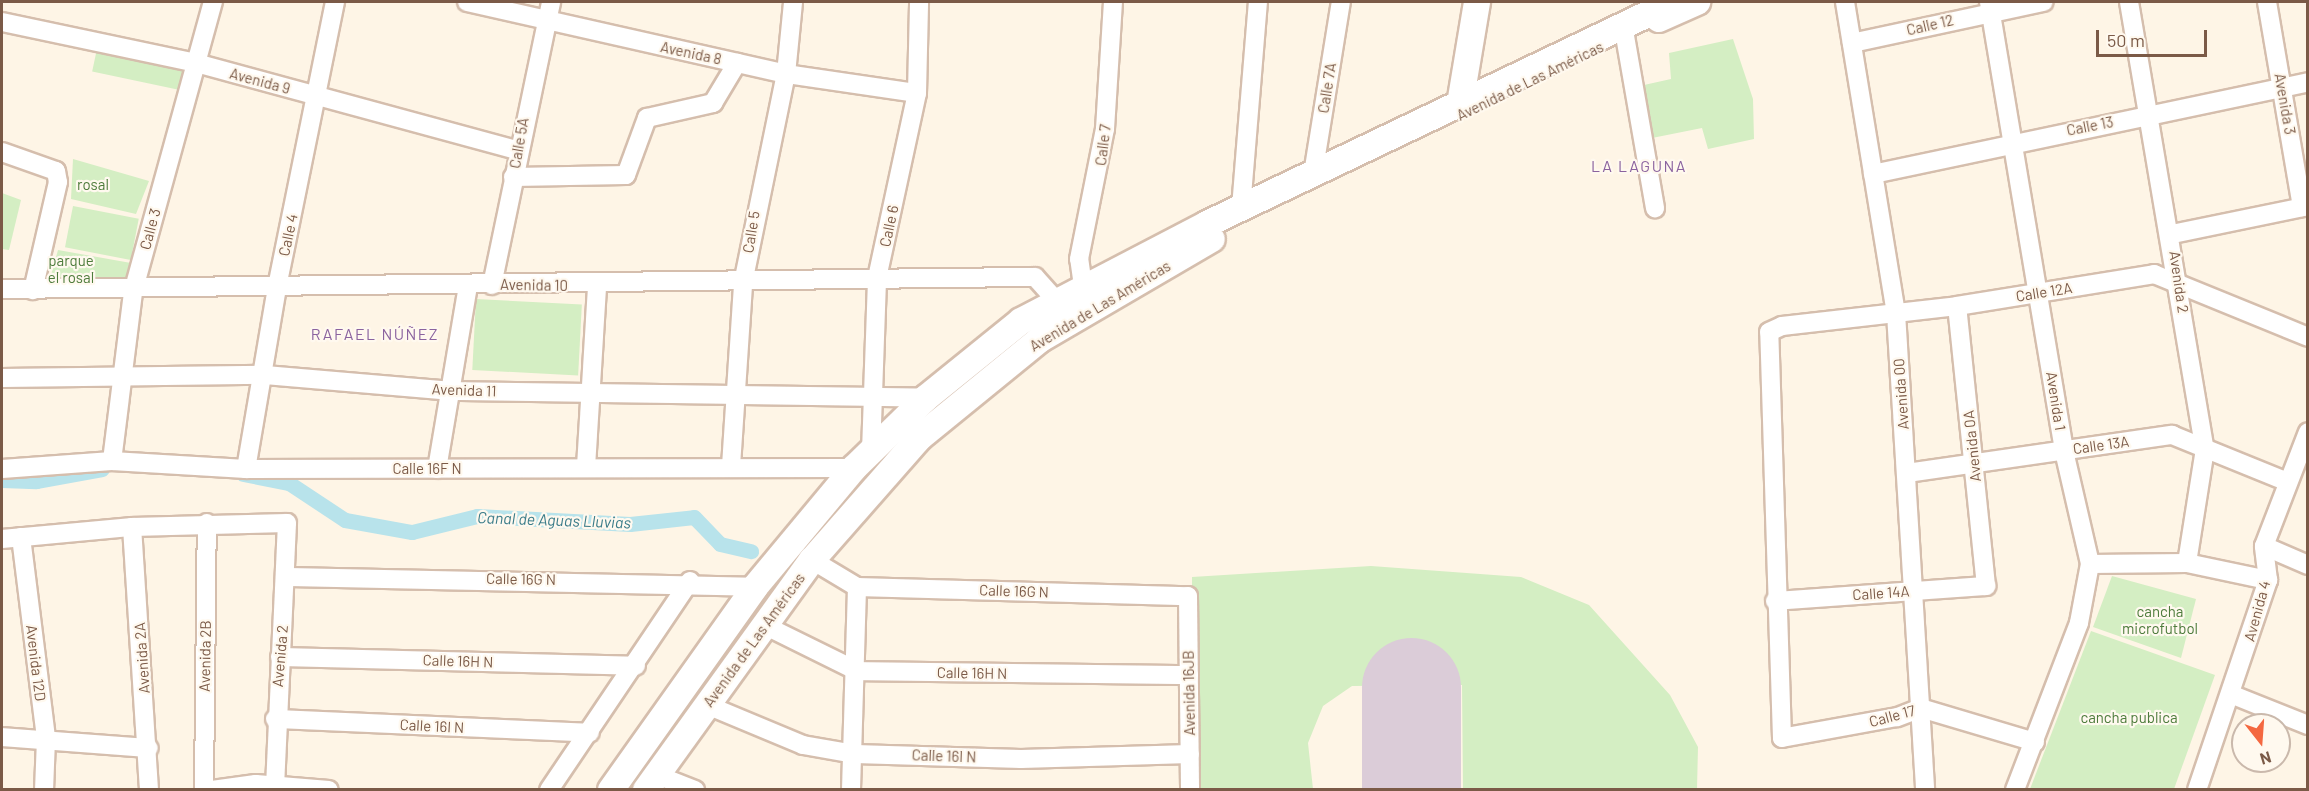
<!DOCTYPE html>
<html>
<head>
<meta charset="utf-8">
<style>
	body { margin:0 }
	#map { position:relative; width:2309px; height:791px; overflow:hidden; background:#fef5e6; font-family:Barlow,sans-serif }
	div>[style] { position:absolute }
	.green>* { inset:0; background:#d4eec3; transform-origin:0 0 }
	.canal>* { height:15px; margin:-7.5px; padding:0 7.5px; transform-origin:7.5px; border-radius:7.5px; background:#b8e3eb }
	.runway>* { height:99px; margin:-49.5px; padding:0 49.5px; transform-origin:49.5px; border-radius:49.5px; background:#dbccd8 }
	.roads { filter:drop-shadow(2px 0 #d5bead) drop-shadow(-2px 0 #d5bead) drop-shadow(0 2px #d5bead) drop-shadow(0 -2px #d5bead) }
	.street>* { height:18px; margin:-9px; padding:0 9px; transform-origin:9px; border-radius:9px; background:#fff }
	.secondary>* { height:26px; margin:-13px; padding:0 13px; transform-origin:13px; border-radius:13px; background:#fff }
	span { translate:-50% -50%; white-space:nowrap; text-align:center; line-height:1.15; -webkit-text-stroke:4.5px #fff9ef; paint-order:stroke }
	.street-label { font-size:15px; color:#7b5a47 }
	.park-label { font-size:15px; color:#4e7c3c }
	.neighbourhood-label { font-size:16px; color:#8b639f; letter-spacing:1.5px }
	.water-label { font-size:16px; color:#3b7c89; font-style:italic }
	.frame { position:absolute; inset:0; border:3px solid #7b5a47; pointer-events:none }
	.north { position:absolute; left:2231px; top:713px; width:60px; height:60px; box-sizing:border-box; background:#fff9ef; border:2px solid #cab9ac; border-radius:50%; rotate:163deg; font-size:16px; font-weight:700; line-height:24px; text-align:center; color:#7b5a47 }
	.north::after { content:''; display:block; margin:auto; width:21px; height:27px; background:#f46840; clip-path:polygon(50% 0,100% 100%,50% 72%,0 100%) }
	.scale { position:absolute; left:2096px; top:30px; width:111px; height:27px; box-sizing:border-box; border:3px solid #7b5a47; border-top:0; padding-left:8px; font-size:18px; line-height:21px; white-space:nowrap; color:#7b5a47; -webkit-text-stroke:4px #fff9ef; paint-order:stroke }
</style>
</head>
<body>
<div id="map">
	<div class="green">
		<i style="clip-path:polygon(1733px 39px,1753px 99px,1754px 139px,1708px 149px,1702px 128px,1652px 138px,1644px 85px,1671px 79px,1669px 53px)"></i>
		<i style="left:98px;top:44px;width:98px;height:28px;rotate:12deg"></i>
		<i style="clip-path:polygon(73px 159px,149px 181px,136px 214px,71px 199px)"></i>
		<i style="clip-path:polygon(2px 193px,21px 200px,9px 250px,2px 249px)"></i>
		<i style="left:73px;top:206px;width:67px;height:42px;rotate:11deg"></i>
		<i style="clip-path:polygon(58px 250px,131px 263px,129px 287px,48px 286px)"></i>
		<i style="left:476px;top:299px;width:106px;height:71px;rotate:3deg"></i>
		<i style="clip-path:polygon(1371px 566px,1521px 577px,1589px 605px,1670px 695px,1698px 747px,1697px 789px,1463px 789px,1462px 685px,1352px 686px,1323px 706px,1308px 743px,1313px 789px,1192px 789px,1192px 577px)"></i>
		<i style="clip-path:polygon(2112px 576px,2196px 599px,2181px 658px,2093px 627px)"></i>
		<i style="clip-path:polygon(2091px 631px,2215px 675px,2174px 789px,2030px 789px)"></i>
	</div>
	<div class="canal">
		<i style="left:243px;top:474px;width:47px;rotate:11.1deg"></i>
		<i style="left:289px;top:483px;width:67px;rotate:33.5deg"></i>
		<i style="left:345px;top:520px;width:68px;rotate:10.2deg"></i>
		<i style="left:412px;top:532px;width:67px;rotate:-13.8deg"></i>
		<i style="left:477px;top:516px;width:153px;rotate:3deg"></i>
		<i style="left:630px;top:524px;width:64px;rotate:-6.2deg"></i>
		<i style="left:694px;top:517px;width:37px;rotate:46deg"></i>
		<i style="left:720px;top:544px;width:32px;rotate:13deg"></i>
		<i style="left:2px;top:480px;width:34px;rotate:2deg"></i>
		<i style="left:36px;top:481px;width:67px;rotate:-10.3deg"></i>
	</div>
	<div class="runway">
		<i style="left:1411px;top:790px;width:103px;rotate:-90deg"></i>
	</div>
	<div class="roads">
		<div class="street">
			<i style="left:467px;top:2px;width:327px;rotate:12.7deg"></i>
			<i style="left:786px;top:74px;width:132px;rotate:8.3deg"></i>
			<i style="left:1845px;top:2px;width:315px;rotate:80.7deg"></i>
			<i style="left:1896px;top:313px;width:478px;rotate:86.5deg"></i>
			<i style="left:1989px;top:2px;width:455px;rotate:80.5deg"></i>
			<i style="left:2064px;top:451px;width:116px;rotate:77deg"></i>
			<i style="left:2090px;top:564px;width:60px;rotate:100.6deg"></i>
			<i style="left:2079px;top:623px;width:179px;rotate:111deg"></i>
			<i style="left:2129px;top:2px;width:453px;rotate:80.4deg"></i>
			<i style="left:2205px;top:449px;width:115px;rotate:99deg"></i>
			<i style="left:2267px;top:2px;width:208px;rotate:80.3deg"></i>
			<i style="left:2px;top:22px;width:198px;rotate:11.9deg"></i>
			<i style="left:196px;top:63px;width:333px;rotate:15.2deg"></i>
			<i style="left:1625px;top:36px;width:175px;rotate:80.1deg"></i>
			<i style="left:1852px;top:43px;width:196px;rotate:-12.1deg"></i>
			<i style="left:2px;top:152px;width:57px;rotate:19.4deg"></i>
			<i style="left:56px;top:171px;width:11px;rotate:80deg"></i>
			<i style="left:58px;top:182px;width:111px;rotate:103deg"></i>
			<i style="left:1313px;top:174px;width:174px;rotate:-80.8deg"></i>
			<i style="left:1873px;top:174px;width:445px;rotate:-11.9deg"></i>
			<i style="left:513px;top:177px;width:113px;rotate:-1deg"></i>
			<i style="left:626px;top:175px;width:61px;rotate:-69.8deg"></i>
			<i style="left:647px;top:118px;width:68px;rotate:-12.8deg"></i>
			<i style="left:713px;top:103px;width:47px;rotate:-59deg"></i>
			<i style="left:1241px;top:208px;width:207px;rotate:-85.3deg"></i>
			<i style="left:2172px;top:234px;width:139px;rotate:-11.6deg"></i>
			<i style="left:492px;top:285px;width:289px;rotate:-78.2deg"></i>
			<i style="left:1083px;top:286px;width:27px;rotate:-98deg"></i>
			<i style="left:1079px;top:259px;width:133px;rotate:-78.7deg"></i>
			<i style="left:1105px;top:129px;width:127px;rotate:-86.4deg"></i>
			<i style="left:2px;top:289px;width:1033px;rotate:-0.67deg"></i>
			<i style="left:1035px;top:277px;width:31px;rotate:48deg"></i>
			<i style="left:2px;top:378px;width:263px;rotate:-0.7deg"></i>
			<i style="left:265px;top:375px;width:188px;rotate:4.9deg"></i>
			<i style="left:452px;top:391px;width:474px;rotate:0.8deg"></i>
			<i style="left:871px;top:452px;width:174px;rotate:-88deg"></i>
			<i style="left:877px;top:278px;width:189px;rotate:-77.8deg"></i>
			<i style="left:917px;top:93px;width:91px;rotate:-88.7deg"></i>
			<i style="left:112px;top:461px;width:170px;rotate:-82.9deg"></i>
			<i style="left:133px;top:292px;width:301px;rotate:-74.6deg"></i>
			<i style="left:731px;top:466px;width:183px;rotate:-86.2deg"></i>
			<i style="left:743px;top:283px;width:213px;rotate:-78.4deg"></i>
			<i style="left:786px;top:74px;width:72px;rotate:-84.4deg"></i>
			<i style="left:586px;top:467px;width:181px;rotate:-86.5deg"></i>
			<i style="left:2px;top:469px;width:110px;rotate:-4.2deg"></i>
			<i style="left:112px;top:461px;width:134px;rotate:3.4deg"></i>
			<i style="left:246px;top:469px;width:608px;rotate:-0.09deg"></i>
			<i style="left:246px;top:469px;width:190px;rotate:-80.3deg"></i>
			<i style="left:278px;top:282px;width:286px;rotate:-78.5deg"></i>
			<i style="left:437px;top:469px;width:187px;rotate:-80.4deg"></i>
			<i style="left:1907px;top:473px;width:268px;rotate:-8.2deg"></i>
			<i style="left:2172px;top:435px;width:125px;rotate:22.1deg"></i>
			<i style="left:132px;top:527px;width:264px;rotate:86.3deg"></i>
			<i style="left:21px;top:537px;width:204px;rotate:82.9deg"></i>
			<i style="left:46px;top:739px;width:51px;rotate:92.2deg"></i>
			<i style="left:2px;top:539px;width:131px;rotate:-5.3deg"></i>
			<i style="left:132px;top:527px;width:155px;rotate:-1.5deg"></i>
			<i style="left:287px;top:523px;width:267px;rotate:92.6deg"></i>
			<i style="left:2264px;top:546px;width:48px;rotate:23.4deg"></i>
			<i style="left:812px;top:560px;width:52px;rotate:31deg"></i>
			<i style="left:857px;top:587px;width:331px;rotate:1.6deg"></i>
			<i style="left:1188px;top:596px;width:194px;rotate:89.4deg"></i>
			<i style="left:2090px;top:564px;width:97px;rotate:-0.6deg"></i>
			<i style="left:2187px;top:563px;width:83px;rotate:11.9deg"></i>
			<i style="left:286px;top:577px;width:469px;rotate:1.2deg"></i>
			<i style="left:1775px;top:601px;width:212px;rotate:-4.1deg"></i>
			<i style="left:1986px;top:586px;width:281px;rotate:-95.9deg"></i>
			<i style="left:766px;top:626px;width:102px;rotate:26.3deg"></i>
			<i style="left:857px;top:671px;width:332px;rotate:0.7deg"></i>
			<i style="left:280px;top:657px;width:356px;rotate:1.4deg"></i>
			<i style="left:2233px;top:695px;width:81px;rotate:21.8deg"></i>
			<i style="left:707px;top:705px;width:104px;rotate:22.6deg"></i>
			<i style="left:803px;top:745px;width:53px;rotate:9.8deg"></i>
			<i style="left:855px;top:754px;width:166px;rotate:1.7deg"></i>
			<i style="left:1021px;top:759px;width:169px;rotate:-1.7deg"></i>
			<i style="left:275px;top:719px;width:315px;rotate:2.5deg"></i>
			<i style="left:2px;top:737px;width:147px;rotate:4.3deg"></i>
			<i style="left:2035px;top:742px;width:119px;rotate:-163.4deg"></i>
			<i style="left:1921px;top:708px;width:26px;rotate:159deg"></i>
			<i style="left:1897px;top:717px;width:117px;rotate:169.7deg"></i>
			<i style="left:1782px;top:738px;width:406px;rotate:-91.8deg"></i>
			<i style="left:1769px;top:332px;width:14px;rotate:-25deg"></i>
			<i style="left:1782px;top:326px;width:176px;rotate:-6.5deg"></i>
			<i style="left:1957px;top:306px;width:200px;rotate:-9.2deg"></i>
			<i style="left:2154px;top:274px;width:166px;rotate:22.2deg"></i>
			<i style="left:657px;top:775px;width:41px;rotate:21.5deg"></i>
			<i style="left:204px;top:790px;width:267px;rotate:-89.4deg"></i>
			<i style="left:212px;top:790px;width:44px;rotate:-7.8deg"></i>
			<i style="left:256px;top:784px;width:73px;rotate:4.7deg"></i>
			<i style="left:549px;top:790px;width:252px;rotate:-56deg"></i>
			<i style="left:851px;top:790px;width:203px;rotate:-88.3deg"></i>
			<i style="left:2197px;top:790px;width:222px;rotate:-71.3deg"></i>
			<i style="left:2268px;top:580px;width:34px;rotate:-97deg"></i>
			<i style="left:2264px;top:546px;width:122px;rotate:-68.9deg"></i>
		</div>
		<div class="secondary">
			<i style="left:1659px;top:19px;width:42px;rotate:-24.1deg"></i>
			<i style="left:1460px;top:104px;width:103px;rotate:-80.5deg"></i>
			<i style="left:611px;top:790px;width:249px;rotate:-54.6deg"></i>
			<i style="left:755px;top:587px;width:155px;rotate:-50.2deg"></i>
			<i style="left:854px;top:468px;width:100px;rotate:-44.2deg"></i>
			<i style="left:926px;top:398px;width:122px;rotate:-39deg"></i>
			<i style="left:1021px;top:321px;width:210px;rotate:-27.5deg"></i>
			<i style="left:1207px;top:224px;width:516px;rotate:-25.47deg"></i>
			<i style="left:646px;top:790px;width:284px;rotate:-54.2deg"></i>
			<i style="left:812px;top:560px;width:162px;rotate:-48.7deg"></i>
			<i style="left:919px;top:438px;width:155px;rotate:-39.2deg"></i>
			<i style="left:1039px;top:340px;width:200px;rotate:-30.3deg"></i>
		</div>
	</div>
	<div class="street-label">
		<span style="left:1930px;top:25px;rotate:-13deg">Calle 12</span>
		<span style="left:691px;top:53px;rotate:12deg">Avenida 8</span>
		<span style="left:260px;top:81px;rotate:15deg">Avenida 9</span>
		<span style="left:1530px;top:81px;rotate:-26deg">Avenida de Las Américas</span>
		<span style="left:1327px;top:88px;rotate:-81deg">Calle 7A</span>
		<span style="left:2285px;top:104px;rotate:80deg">Avenida 3</span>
		<span style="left:2090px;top:126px;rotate:-11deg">Calle 13</span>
		<span style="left:519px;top:143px;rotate:-80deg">Calle 5A</span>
		<span style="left:1103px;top:145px;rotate:-83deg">Calle 7</span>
		<span style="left:889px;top:226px;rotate:-78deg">Calle 6</span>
		<span style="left:150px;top:229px;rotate:-75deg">Calle 3</span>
		<span style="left:751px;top:232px;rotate:-81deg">Calle 5</span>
		<span style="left:288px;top:235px;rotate:-78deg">Calle 4</span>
		<span style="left:2179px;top:282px;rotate:82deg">Avenida 2</span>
		<span style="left:534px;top:285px;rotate:1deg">Avenida 10</span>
		<span style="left:2044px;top:292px;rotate:-9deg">Calle 12A</span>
		<span style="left:1100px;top:306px;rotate:-31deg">Avenida de Las Américas</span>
		<span style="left:464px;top:390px;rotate:2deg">Avenida 11</span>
		<span style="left:1901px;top:394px;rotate:-94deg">Avenida 00</span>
		<span style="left:2056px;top:401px;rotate:81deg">Avenida 1</span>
		<span style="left:2101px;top:445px;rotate:-8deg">Calle 13A</span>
		<span style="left:1972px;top:446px;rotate:-96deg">Avenida 0A</span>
		<span style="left:427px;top:469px">Calle 16F N</span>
		<span style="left:521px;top:579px;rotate:1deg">Calle 16G N</span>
		<span style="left:1014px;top:591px;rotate:2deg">Calle 16G N</span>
		<span style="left:1881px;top:593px;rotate:-4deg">Calle 14A</span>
		<span style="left:2257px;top:611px;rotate:-75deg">Avenida 4</span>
		<span style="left:754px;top:640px;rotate:-54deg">Avenida de Las Américas</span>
		<span style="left:205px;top:656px;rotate:-89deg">Avenida 2B</span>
		<span style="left:280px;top:656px;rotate:-85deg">Avenida 2</span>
		<span style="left:142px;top:658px;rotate:-94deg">Avenida 2A</span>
		<span style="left:458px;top:661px;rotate:2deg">Calle 16H N</span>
		<span style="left:36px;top:663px;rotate:83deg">Avenida 12D</span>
		<span style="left:972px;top:673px;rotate:1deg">Calle 16H N</span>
		<span style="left:1189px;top:693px;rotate:-91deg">Avenida 16JB</span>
		<span style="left:1892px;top:716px;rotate:-15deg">Calle 17</span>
		<span style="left:432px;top:726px;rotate:3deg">Calle 16I N</span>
		<span style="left:944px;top:756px;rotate:2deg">Calle 16I N</span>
	</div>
	<div class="park-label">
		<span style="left:93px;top:185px">rosal</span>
		<span style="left:71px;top:269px">parque<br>el rosal</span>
		<span style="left:2160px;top:620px">cancha<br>microfutbol</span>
		<span style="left:2129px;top:718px">cancha publica</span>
	</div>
	<div class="neighbourhood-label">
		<span style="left:1639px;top:166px">LA LAGUNA</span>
		<span style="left:375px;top:334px">RAFAEL NÚÑEZ</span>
	</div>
	<div class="water-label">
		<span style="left:554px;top:520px;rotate:2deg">Canal de Aguas Lluvias</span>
	</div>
	<div class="frame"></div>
	<div class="north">N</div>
	<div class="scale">50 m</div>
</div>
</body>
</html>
